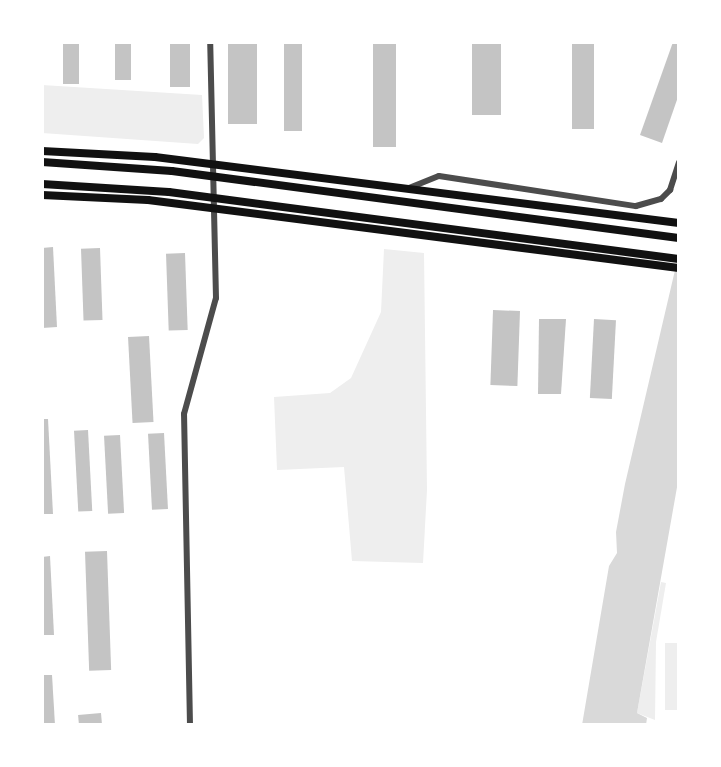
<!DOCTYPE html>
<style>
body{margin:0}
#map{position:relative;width:721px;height:767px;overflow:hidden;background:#fff;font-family:Manrope,sans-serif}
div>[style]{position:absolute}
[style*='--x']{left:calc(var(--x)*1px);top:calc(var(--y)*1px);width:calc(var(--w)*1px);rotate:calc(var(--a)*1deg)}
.green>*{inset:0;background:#eee;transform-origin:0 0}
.water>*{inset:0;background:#d9d9d9}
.building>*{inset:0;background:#c4c4c4;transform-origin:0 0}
.tertiary>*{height:6px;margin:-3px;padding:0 3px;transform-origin:3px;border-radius:3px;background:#4c4c4c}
.primary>*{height:8px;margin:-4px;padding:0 4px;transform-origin:4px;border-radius:4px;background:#111}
.trunk>*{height:8px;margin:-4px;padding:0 4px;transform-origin:4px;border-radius:4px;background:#111}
span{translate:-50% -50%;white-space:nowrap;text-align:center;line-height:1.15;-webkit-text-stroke:5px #fff;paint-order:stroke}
.frame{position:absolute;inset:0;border:44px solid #fff;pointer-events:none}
</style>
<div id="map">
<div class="green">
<div style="clip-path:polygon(42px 85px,202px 95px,204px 138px,198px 144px,42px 133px)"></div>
<div style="clip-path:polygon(384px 249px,424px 253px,427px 490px,423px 563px,352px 561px,344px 467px,277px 470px,274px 397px,330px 393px,351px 378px,381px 312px)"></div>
<div style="clip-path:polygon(661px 582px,666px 583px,656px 642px,655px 720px,637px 713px)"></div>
<div style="left:679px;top:643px;width:67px;height:14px;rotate:90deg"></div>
</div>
<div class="water">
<div style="clip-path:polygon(679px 253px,679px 476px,637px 713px,647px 718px,646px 725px,582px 725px,609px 566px,617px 553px,616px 532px,625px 484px)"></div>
</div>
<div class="building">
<div style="left:63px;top:42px;width:16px;height:42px"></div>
<div style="left:115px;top:42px;width:16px;height:38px"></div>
<div style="left:170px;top:42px;width:20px;height:45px"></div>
<div style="left:228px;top:42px;width:29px;height:82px"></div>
<div style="left:284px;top:42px;width:18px;height:89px"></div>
<div style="left:373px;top:42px;width:23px;height:105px"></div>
<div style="left:472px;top:42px;width:29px;height:73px"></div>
<div style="left:572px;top:42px;width:22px;height:87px"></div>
<div style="clip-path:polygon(673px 42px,679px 42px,679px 94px,662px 143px,640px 135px)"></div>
<div style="clip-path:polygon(53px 247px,57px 327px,42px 328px,42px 248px)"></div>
<div style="left:100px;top:248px;width:72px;height:19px;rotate:88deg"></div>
<div style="left:185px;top:253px;width:77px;height:19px;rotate:88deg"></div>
<div style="left:520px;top:311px;width:75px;height:27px;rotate:92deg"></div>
<div style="clip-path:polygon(539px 319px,566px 319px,561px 394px,538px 394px)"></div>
<div style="left:594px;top:319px;width:22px;height:79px;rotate:3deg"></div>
<div style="left:149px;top:336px;width:86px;height:21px;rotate:87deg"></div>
<div style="clip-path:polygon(42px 419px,48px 419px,53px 514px,42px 514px)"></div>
<div style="left:88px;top:430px;width:81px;height:14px;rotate:87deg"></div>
<div style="left:164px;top:433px;width:76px;height:16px;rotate:87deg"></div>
<div style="left:120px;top:435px;width:78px;height:16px;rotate:87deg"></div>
<div style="left:107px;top:551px;width:119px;height:22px;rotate:88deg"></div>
<div style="clip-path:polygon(50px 556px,54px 635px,42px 635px,42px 557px)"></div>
<div style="clip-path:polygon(42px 675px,52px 675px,55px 725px,42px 725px)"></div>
<div style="left:101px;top:713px;width:12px;height:23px;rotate:85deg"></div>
</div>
<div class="tertiary">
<div style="--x:409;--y:188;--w:32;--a:-22"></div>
<div style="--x:439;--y:176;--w:199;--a:8.7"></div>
<div style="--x:636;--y:206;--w:26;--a:-16"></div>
<div style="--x:661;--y:199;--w:13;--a:-45"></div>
<div style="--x:670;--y:190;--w:29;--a:-72"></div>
<div style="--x:190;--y:725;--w:311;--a:-91.1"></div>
<div style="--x:184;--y:414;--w:120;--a:-74.6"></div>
<div style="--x:216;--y:298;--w:256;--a:-91.3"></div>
</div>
<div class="primary">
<div style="--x:42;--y:151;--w:113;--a:3"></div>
<div style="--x:155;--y:157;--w:528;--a:7.18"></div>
<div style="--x:42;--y:195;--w:106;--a:2.7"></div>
<div style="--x:148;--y:200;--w:535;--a:7.3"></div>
</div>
<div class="trunk">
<div style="--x:42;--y:162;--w:130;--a:4"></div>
<div style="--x:172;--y:171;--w:511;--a:7.53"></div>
<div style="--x:42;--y:184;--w:127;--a:3.6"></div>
<div style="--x:169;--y:192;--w:514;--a:7.48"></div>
</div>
<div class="frame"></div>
</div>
